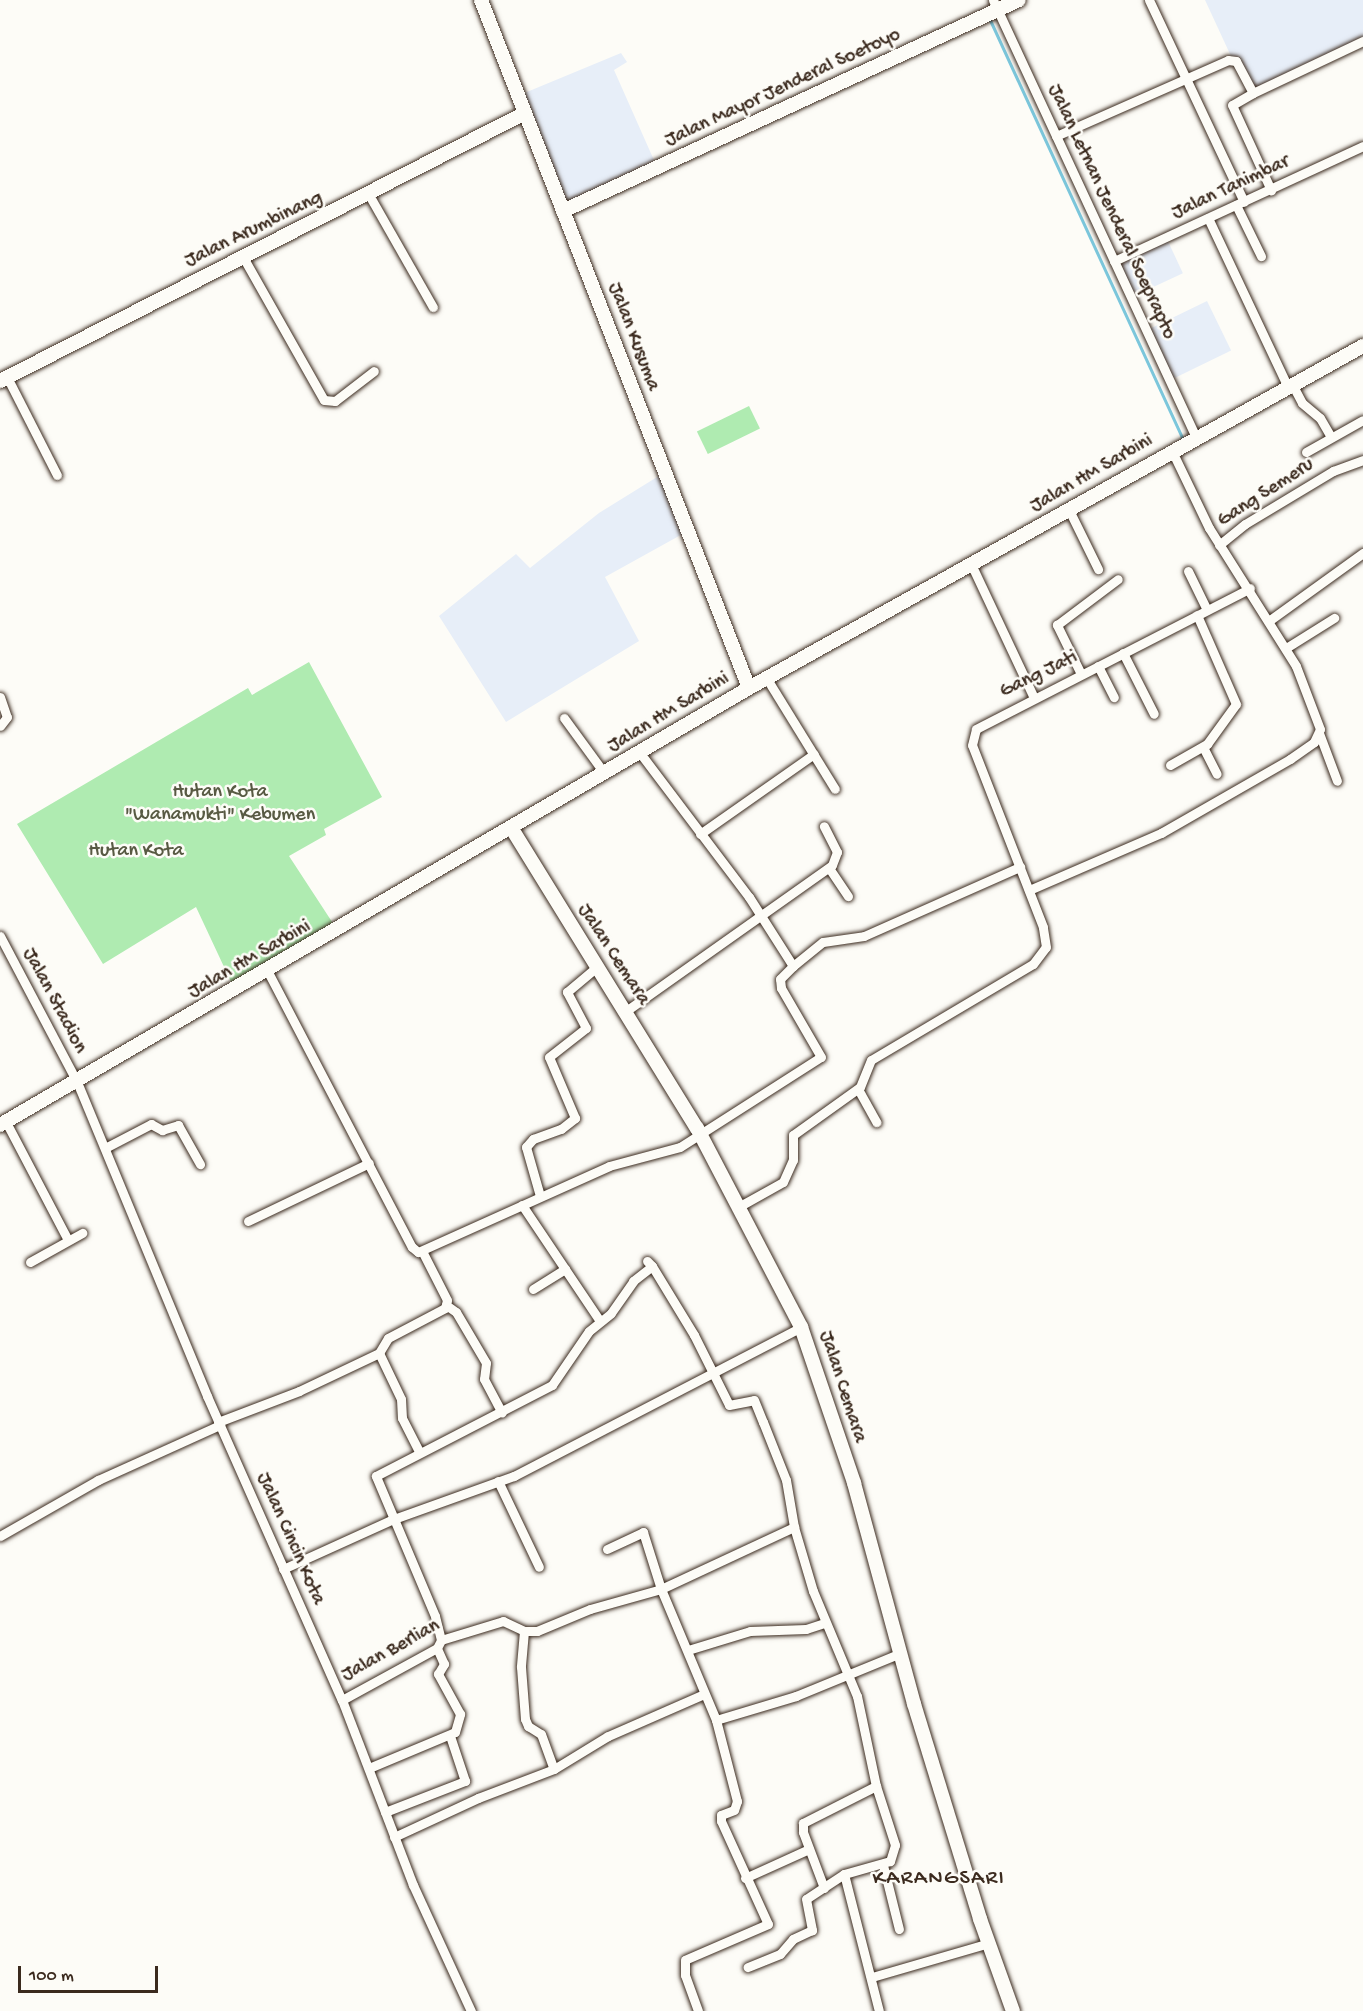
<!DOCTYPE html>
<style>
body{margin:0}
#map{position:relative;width:1363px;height:2011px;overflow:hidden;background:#fdfcf7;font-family:"Gochi Hand",sans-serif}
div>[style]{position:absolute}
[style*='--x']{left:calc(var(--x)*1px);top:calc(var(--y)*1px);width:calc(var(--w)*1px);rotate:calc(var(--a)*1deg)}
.built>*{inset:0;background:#e7eef8;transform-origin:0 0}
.green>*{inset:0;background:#afebb1;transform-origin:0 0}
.stream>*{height:3px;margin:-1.5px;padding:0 1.5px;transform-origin:1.5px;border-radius:1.5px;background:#7cc7dc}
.roads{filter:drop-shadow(0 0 2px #3b2a1e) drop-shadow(0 0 2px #3b2a1e)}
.street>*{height:9px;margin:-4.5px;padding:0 4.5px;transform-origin:4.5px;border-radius:4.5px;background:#fdfcf7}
.secondary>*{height:14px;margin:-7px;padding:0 7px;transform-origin:7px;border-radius:7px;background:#fdfcf7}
span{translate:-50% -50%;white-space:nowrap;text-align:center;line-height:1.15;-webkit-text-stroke:5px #fdfcf7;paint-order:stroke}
.street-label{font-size:20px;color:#3b2a1e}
.park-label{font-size:20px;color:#585a43}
.quarter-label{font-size:22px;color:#3b2a1e;letter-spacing:1.5px}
.scale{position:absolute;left:18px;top:1966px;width:140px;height:27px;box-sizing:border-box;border:3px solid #3b2a1e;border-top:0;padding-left:8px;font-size:18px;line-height:21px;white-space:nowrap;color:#3b2a1e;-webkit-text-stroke:4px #fdfcf7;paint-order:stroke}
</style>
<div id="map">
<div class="built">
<div style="clip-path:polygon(1205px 0,1363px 0,1363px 41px,1248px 93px)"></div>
<div style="clip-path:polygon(621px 53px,627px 62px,614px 70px,657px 167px,568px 209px,522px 94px)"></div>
<div style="left:1166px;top:237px;width:40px;height:57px;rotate:65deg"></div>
<div style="left:1207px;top:301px;width:55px;height:68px;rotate:64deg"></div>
<div style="clip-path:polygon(670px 469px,688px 531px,605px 577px,639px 641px,506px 722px,439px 616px,516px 554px,530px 568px,599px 513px)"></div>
</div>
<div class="green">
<div style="left:749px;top:406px;width:25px;height:58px;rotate:64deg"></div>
<div style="clip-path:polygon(309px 662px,382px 797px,324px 829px,326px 835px,289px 856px,338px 931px,232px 984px,196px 907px,103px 964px,17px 824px,248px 688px,252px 695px)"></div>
</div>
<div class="stream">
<div style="--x:990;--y:20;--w:462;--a:65.3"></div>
</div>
<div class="roads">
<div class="street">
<div style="--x:993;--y:0;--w:483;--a:65.1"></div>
<div style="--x:1149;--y:0;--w:223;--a:64.8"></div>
<div style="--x:1253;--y:93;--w:24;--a:150"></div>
<div style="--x:1232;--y:105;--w:94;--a:65.4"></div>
<div style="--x:1056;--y:136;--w:188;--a:-23.8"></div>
<div style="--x:1228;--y:60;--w:8;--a:7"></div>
<div style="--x:1236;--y:61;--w:36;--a:62"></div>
<div style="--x:1253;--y:93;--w:122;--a:-25.3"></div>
<div style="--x:369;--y:195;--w:129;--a:60.3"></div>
<div style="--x:1236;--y:205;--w:57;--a:63.9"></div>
<div style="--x:1208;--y:218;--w:187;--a:64.7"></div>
<div style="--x:243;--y:257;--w:164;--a:60.5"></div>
<div style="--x:324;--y:400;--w:11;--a:5"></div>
<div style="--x:335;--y:401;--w:49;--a:-37.6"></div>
<div style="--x:1114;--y:261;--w:274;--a:-24.8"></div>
<div style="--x:7;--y:377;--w:110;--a:63"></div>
<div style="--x:1292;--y:384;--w:21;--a:62"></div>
<div style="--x:1302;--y:403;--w:23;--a:40"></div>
<div style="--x:1320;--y:418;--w:22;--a:60"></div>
<div style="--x:1306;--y:452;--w:65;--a:-29.3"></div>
<div style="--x:1069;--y:510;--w:66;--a:63.8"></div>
<div style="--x:1219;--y:545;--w:33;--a:-39"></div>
<div style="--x:1245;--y:524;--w:103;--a:-31.1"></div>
<div style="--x:1333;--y:471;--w:32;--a:-20"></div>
<div style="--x:971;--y:564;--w:148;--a:64.8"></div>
<div style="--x:1188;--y:571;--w:43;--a:64"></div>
<div style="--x:1270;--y:620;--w:115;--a:-35.8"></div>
<div style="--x:1286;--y:648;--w:57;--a:-32"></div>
<div style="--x:1123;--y:653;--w:68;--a:63.1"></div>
<div style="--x:1098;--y:666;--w:35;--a:63"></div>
<div style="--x:1081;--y:674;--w:55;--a:-116.1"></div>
<div style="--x:1057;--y:625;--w:76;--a:-37"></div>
<div style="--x:767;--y:679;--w:129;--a:58.3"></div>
<div style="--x:0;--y:697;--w:21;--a:71"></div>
<div style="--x:7;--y:717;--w:11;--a:128"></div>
<div style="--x:564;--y:718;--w:69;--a:53.8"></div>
<div style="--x:1319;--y:733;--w:51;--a:69.4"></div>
<div style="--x:1203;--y:747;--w:30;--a:63"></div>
<div style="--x:640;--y:753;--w:181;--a:52.9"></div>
<div style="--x:749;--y:897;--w:82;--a:57.5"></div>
<div style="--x:793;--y:966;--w:38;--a:-39"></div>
<div style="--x:823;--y:942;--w:41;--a:-8.3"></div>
<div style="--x:864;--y:936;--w:171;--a:-23.9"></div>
<div style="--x:1170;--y:765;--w:43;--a:-29.6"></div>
<div style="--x:1207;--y:744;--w:49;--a:-54.1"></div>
<div style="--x:1236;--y:704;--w:97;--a:-113.7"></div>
<div style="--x:700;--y:834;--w:139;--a:-35.1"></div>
<div style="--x:829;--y:868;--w:34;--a:56"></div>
<div style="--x:1029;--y:890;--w:144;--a:-23.4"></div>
<div style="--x:1161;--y:833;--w:149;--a:-29.8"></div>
<div style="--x:1290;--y:759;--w:29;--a:-35"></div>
<div style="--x:1314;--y:742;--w:14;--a:-65"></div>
<div style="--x:1320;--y:729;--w:67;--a:-110.9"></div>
<div style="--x:1296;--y:666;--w:163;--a:-122.2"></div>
<div style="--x:1209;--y:528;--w:85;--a:-115.7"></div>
<div style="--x:0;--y:936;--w:165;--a:62.2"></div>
<div style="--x:77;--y:1082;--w:340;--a:67.5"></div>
<div style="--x:207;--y:1396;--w:333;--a:66.1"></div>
<div style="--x:342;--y:1700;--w:198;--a:69"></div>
<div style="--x:413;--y:1885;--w:139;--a:65.3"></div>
<div style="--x:268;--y:972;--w:310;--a:62.4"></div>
<div style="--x:412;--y:1247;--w:8;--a:40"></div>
<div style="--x:418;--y:1252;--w:209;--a:-24.2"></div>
<div style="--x:609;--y:1166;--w:73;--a:-15"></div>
<div style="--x:680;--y:1147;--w:167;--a:-32.6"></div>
<div style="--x:821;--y:1057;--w:80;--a:-120.1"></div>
<div style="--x:781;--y:988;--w:9;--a:-96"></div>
<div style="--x:780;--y:979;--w:18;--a:-45"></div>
<div style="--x:626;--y:1011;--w:252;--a:-35.3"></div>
<div style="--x:832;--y:865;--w:14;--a:-69"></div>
<div style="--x:837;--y:852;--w:29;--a:-117"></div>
<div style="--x:858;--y:1089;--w:38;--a:61"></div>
<div style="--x:6;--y:1122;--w:133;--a:62.3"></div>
<div style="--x:105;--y:1148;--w:52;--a:-27.6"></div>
<div style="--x:151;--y:1124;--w:13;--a:29"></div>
<div style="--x:162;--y:1130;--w:17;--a:-17"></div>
<div style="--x:178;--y:1125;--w:45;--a:60.6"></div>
<div style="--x:540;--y:1196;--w:51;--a:-105.9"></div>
<div style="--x:526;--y:1147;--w:11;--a:-49"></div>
<div style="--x:533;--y:1139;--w:30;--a:-20"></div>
<div style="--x:561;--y:1129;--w:18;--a:-38"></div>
<div style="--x:575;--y:1118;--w:66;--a:-113.1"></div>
<div style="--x:549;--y:1057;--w:47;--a:-38.1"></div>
<div style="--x:586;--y:1028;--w:41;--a:-117.8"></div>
<div style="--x:567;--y:992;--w:40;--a:-40"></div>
<div style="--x:522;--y:1205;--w:140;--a:56.1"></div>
<div style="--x:740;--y:1206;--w:49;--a:-29.2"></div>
<div style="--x:783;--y:1182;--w:24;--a:-66"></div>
<div style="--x:793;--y:1160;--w:25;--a:-90"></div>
<div style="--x:793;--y:1135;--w:82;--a:-35.6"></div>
<div style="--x:860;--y:1087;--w:29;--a:-68"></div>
<div style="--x:871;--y:1060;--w:188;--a:-30.7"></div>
<div style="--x:1033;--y:964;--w:21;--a:-53"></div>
<div style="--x:1046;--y:947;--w:20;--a:-99"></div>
<div style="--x:1043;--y:927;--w:195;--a:-111.3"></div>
<div style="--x:972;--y:745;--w:16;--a:-76"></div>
<div style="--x:976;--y:729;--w:308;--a:-27.2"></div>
<div style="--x:248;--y:1221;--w:134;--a:-25.6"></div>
<div style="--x:30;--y:1262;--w:60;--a:-29.1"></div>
<div style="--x:652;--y:1266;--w:81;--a:58.7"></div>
<div style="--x:694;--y:1335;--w:78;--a:63.4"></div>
<div style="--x:729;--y:1405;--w:25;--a:-11"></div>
<div style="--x:754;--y:1400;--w:24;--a:68"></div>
<div style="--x:763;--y:1422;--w:62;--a:68.4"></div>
<div style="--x:786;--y:1480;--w:48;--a:80.3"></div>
<div style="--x:794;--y:1527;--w:67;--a:73.5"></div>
<div style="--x:813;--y:1591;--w:114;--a:67.3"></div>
<div style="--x:857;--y:1696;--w:92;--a:78.1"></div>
<div style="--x:876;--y:1786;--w:62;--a:72.1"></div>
<div style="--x:895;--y:1845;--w:17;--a:107"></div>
<div style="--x:890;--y:1861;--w:48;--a:164.2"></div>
<div style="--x:844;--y:1874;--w:45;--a:146.7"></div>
<div style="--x:806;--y:1899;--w:32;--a:79"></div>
<div style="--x:812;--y:1930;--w:21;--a:155"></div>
<div style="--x:793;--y:1939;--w:20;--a:131"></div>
<div style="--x:780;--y:1954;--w:35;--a:158"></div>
<div style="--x:533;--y:1289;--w:38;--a:-32"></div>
<div style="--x:446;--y:1305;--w:12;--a:35"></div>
<div style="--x:456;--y:1312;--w:59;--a:59.5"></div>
<div style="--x:486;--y:1363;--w:16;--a:97"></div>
<div style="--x:484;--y:1379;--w:38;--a:62"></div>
<div style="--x:379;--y:1353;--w:51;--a:64.4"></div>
<div style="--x:401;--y:1399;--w:19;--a:87"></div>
<div style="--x:402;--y:1418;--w:38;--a:63"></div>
<div style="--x:218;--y:1422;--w:87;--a:-20.9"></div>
<div style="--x:299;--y:1391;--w:89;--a:-25.4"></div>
<div style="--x:379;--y:1353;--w:17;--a:-59"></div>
<div style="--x:388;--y:1338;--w:64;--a:-27.8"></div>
<div style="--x:445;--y:1308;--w:8;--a:-76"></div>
<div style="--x:447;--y:1300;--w:55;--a:-117"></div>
<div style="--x:498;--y:1481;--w:95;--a:64.5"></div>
<div style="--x:0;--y:1536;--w:113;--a:-29.7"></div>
<div style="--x:98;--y:1480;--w:134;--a:-24.3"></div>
<div style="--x:607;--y:1549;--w:40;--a:-25"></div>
<div style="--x:643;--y:1532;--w:60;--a:72.5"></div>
<div style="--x:661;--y:1589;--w:142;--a:67.2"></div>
<div style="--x:716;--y:1720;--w:84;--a:75.5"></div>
<div style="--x:737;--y:1801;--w:9;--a:108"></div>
<div style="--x:734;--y:1810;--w:14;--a:159"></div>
<div style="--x:721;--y:1815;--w:6;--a:90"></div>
<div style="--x:721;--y:1821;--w:113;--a:65.5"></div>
<div style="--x:768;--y:1924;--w:90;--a:156.6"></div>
<div style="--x:685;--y:1960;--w:15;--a:90"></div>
<div style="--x:685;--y:1975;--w:38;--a:70"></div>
<div style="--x:283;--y:1569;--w:119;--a:-24.4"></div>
<div style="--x:391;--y:1520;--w:131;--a:-19.7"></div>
<div style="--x:514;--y:1476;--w:323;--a:-27.4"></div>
<div style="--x:524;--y:1631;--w:36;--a:95"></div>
<div style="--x:521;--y:1667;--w:52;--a:85.6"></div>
<div style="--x:525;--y:1719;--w:8;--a:67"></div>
<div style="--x:528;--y:1726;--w:15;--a:32"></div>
<div style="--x:541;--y:1734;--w:37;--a:70"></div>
<div style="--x:441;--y:1640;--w:25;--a:-104"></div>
<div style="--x:435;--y:1616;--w:152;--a:-112.9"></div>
<div style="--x:376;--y:1476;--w:198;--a:-27.3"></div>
<div style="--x:552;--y:1385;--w:65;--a:-55.6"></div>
<div style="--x:589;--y:1331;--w:28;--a:-39"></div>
<div style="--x:611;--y:1313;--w:39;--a:-55"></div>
<div style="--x:633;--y:1281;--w:24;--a:-38"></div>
<div style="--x:652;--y:1266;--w:7;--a:-135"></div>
<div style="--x:688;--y:1650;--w:65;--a:-17"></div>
<div style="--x:750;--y:1631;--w:56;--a:-2"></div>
<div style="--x:806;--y:1629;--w:20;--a:-18"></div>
<div style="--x:342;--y:1700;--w:108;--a:-28.7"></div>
<div style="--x:437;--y:1648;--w:9;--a:-63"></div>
<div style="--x:441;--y:1640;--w:65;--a:-17"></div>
<div style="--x:503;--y:1621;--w:23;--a:25"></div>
<div style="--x:524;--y:1631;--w:13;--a:0"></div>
<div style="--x:537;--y:1631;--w:57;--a:-22.5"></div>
<div style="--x:590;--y:1609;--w:74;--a:-15.7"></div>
<div style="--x:661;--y:1589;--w:147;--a:-25"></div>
<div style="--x:716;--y:1720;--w:84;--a:-16.7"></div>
<div style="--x:796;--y:1696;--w:113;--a:-22.3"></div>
<div style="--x:369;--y:1768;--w:93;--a:-22.7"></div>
<div style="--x:455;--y:1732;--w:19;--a:-74"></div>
<div style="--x:460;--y:1714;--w:46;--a:-118.8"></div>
<div style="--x:438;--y:1674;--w:12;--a:-59"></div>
<div style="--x:444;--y:1664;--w:17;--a:-114"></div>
<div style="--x:385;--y:1812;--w:86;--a:-21.2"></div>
<div style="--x:465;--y:1781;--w:47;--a:-108.4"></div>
<div style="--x:394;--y:1837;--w:93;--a:-24.9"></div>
<div style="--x:478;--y:1798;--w:81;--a:-20.9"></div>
<div style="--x:554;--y:1769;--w:63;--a:-31.4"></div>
<div style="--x:608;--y:1736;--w:105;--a:-23.6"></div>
<div style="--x:883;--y:1865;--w:66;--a:76"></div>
<div style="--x:844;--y:1874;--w:141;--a:75.7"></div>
<div style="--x:745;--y:1878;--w:70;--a:-24.4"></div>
<div style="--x:824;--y:1888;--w:60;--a:-110.6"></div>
<div style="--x:803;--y:1832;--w:9;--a:-90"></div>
<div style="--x:803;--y:1823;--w:82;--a:-26.9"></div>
<div style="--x:872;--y:1977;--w:122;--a:-16.2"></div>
</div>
<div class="secondary">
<div style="--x:481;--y:0;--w:738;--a:68.72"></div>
<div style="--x:563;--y:211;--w:502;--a:-24.83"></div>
<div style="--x:0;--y:381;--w:589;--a:-27.04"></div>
<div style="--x:512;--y:829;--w:352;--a:58.3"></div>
<div style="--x:697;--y:1128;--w:225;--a:62.4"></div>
<div style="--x:801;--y:1327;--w:165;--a:71.2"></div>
<div style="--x:854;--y:1483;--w:229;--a:74.8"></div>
<div style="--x:914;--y:1704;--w:225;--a:72.9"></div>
<div style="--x:980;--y:1919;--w:98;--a:70.3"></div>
<div style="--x:0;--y:1125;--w:867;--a:-30.26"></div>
<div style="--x:749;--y:688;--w:703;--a:-29.12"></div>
</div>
</div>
<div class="street-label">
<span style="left:783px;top:88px;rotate:-25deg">Jalan Mayor Jenderal Soetoyo</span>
<span style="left:1231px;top:188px;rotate:-25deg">Jalan Tanimbar</span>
<span style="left:1111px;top:212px;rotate:65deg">Jalan Letnan Jenderal Soeprapto</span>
<span style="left:254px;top:230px;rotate:-26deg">Jalan Arumbinang</span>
<span style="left:633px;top:337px;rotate:69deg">Jalan Kusuma</span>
<span style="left:1092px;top:474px;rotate:-30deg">Jalan HM Sarbini</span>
<span style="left:1266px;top:493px;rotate:-33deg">Gang Semeru</span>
<span style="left:1039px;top:675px;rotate:-26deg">Gang Jati</span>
<span style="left:669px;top:713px;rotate:-31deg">Jalan HM Sarbini</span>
<span style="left:613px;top:955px;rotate:57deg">Jalan Cemara</span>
<span style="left:250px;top:960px;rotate:-30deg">Jalan HM Sarbini</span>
<span style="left:54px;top:1001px;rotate:62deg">Jalan Stadion</span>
<span style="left:842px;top:1387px;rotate:72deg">Jalan Cemara</span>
<span style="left:290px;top:1539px;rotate:66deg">Jalan Cincin Kota</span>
<span style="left:391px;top:1651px;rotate:-29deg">Jalan Berlian</span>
</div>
<div class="park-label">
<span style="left:220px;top:804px">Hutan Kota<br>"Wanamukti" Kebumen</span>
<span style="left:136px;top:851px">Hutan Kota</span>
</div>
<div class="quarter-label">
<span style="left:939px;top:1880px">KARANGSARI</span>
</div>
<div class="scale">100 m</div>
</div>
